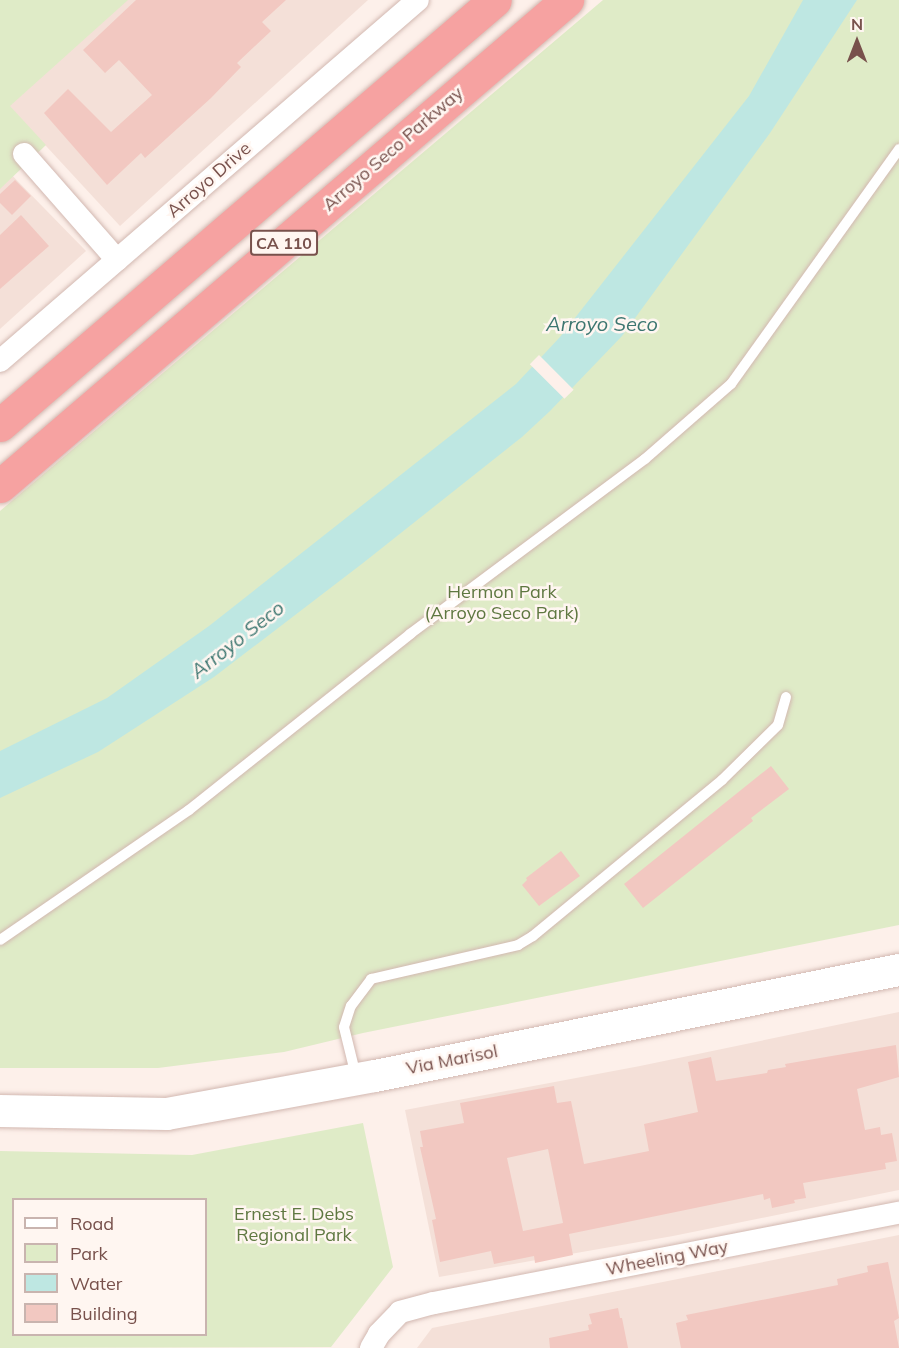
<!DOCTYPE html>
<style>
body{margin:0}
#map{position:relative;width:899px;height:1348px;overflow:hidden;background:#fdf0ea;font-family:Mulish,sans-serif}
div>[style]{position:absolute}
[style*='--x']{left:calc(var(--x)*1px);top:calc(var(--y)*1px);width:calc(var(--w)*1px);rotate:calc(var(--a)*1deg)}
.residential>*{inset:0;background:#f4e0d8}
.green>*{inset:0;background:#dfebc7}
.water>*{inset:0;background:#bee7e2}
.pier>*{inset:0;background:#fdf0ea;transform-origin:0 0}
.building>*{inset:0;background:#f2c8c1}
.roads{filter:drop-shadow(0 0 2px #d2b8b1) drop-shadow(0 0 2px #d2b8b1)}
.lane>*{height:10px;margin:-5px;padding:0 5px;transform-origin:5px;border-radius:5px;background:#fff}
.street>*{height:22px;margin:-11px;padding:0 11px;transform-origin:11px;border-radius:11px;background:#fff}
.secondary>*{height:32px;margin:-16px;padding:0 16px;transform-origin:16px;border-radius:16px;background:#fff}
.highway>*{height:33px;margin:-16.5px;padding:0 16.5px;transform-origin:16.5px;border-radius:16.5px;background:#f6a2a1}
span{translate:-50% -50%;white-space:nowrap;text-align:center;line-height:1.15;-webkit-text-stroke:5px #fff6f1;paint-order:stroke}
.shield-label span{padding:2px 4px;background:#fff6f1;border:2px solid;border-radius:4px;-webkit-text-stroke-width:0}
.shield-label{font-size:16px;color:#78514c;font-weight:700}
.street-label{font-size:18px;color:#78514c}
.park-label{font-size:18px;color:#5f7841}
.water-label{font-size:20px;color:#3c7670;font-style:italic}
.legend{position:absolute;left:12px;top:1198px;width:195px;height:138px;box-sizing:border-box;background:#fff6f1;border:2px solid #c9b4af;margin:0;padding:8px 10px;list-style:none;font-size:18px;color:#78514c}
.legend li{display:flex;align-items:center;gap:12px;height:30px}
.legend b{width:30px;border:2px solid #c9b4af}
.north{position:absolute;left:827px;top:12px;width:60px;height:60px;-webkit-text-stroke:4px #fff6f1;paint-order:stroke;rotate:0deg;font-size:16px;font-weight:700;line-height:24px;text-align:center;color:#78514c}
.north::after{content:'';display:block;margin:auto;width:21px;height:27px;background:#78514c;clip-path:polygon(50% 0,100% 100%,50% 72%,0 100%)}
</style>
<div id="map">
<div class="residential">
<div style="clip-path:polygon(0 0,368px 0,120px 226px,10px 107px)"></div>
<div style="clip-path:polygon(0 163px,86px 251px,0 329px)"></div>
<div style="clip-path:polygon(899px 1012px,899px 1190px,673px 1236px,439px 1277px,405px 1110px,640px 1066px)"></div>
<div style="clip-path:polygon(899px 1235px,899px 1348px,417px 1348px,432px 1328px)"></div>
</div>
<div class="green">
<div style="clip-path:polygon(0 0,128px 0,10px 106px,46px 145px,0 189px)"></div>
<div style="clip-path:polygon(603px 0,899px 0,899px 925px,363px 1033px,284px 1052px,158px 1068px,0 1068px,0 511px)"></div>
<div style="clip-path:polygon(evenodd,363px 1123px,393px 1267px,331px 1347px,0 1348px,0 1151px,192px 1155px,363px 1123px,14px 1200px,206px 1200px,206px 1334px,14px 1334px,14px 1200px)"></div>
</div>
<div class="water">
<div style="clip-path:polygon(803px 0,857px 0,770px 133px,622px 336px,550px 411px,522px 437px,363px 563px,214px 677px,98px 752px,0 798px,0 751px,107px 698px,209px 626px,516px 384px,560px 337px,749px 96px)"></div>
</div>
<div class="pier">
<div style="left:539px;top:355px;width:49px;height:13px;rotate:45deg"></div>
</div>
<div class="building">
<div style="clip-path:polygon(136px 0,286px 0,262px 22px,271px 31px,237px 63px,241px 67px,211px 98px,145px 158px,141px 153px,107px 185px,44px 113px,68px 89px,111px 132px,152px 95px,119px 60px,105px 73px,83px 50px)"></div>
<div style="clip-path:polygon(15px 180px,31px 196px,12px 215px,0 203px,0 194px)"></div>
<div style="clip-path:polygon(21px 215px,49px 246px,0 289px,0 235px)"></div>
<div style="clip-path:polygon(771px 766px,789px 789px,751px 818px,753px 821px,643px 908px,624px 884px)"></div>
<div style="clip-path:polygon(561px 851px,580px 876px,539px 906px,522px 885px,527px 880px,526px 878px)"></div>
<div style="clip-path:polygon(evenodd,896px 1045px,899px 1077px,857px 1089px,865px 1130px,880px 1127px,881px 1135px,892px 1133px,897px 1161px,885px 1163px,886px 1169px,803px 1183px,806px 1198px,794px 1200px,795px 1203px,772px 1208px,770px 1198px,764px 1200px,763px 1194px,569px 1234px,573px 1255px,535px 1263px,534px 1256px,494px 1264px,491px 1251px,440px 1262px,432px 1220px,436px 1219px,420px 1147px,423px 1147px,420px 1131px,464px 1123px,460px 1103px,554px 1086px,557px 1103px,571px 1101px,584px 1164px,649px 1151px,644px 1124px,698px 1112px,688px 1062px,711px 1057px,716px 1081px,767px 1073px,768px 1070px,786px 1067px,785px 1064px,896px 1045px,548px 1149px,563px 1223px,523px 1231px,507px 1158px,548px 1149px)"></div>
<div style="clip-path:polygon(888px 1262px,899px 1318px,894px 1321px,899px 1348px,681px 1348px,676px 1323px,688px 1320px,686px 1315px,838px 1285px,837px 1279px,868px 1272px,867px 1266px)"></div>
<div style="clip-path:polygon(618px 1308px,620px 1318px,622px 1318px,628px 1348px,550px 1348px,549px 1338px,589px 1330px,588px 1325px,592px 1324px,589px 1314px)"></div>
</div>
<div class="roads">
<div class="lane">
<div style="--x:0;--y:940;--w:229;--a:-34.5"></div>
<div style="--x:189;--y:810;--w:283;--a:-38.5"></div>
<div style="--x:410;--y:634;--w:293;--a:-36.7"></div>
<div style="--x:645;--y:459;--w:114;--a:-41.1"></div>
<div style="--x:731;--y:384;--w:289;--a:-54.4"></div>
<div style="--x:356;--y:1076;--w:50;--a:-103.8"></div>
<div style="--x:344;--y:1027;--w:22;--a:-72"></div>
<div style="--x:351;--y:1006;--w:34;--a:-53"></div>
<div style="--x:371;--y:979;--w:151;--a:-13"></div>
<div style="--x:518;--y:945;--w:17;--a:-31"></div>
<div style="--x:533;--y:936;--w:245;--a:-39.5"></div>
<div style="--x:722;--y:780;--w:78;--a:-44.5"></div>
<div style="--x:778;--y:725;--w:29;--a:-74"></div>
</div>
<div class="street">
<div style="--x:24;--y:154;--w:141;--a:48.7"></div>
<div style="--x:0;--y:361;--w:552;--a:-40.82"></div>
<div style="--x:371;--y:1348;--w:16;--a:-60"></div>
<div style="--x:379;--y:1334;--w:30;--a:-46"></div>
<div style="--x:400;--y:1312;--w:35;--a:-15"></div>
<div style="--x:434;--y:1303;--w:474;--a:-11"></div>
</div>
<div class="secondary">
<div style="--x:0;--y:1111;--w:167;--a:1"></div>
<div style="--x:167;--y:1114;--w:211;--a:-10.4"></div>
<div style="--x:375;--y:1076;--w:535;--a:-11.44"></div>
</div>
<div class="highway">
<div style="--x:0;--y:425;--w:652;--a:-40.65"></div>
<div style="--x:0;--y:486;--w:747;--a:-40.6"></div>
</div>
</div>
<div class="shield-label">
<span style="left:284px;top:243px">CA 110</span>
</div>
<div class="street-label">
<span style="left:393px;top:149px;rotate:-41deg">Arroyo Seco Parkway</span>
<span style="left:209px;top:180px;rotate:-41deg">Arroyo Drive</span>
<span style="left:452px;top:1060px;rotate:-11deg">Via Marisol</span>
<span style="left:667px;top:1258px;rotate:-11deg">Wheeling Way</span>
</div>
<div class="park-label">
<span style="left:502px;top:603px">Hermon Park<br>(Arroyo Seco Park)</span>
<span style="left:294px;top:1225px">Ernest E. Debs<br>Regional Park</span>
</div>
<div class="water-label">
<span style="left:602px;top:323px">Arroyo Seco</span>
<span style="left:237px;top:639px;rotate:-38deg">Arroyo Seco</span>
</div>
<ul class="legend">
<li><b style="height:8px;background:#fff"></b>Road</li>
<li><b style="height:16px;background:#dfebc7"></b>Park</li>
<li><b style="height:16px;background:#bee7e2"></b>Water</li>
<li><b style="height:16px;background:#f2c8c1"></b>Building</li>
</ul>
<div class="north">N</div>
</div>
